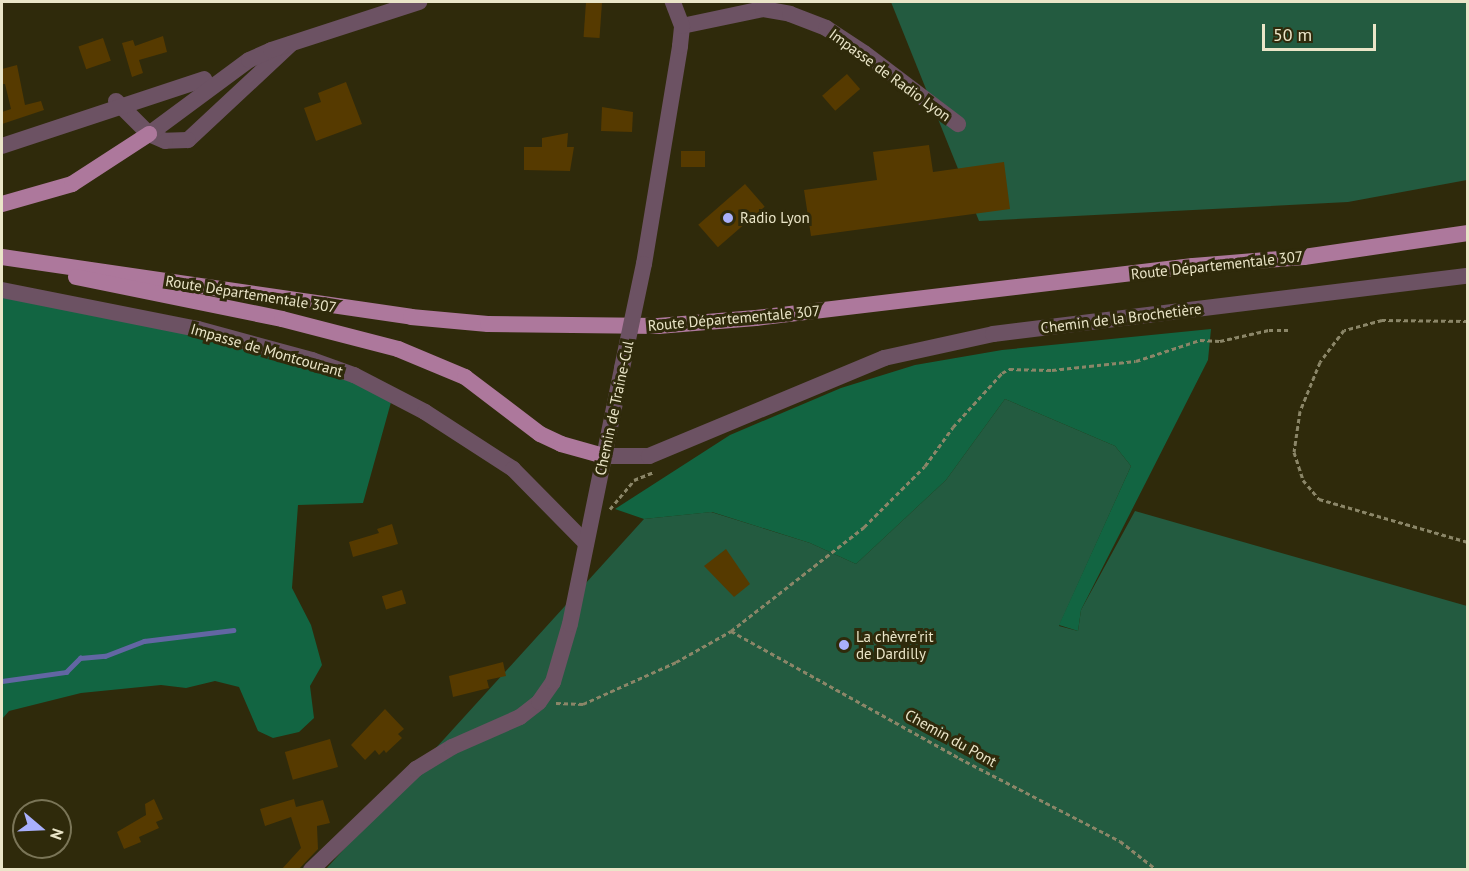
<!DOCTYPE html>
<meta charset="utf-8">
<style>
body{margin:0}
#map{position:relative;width:1469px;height:871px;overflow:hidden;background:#2f2a0b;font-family:"PT Sans",sans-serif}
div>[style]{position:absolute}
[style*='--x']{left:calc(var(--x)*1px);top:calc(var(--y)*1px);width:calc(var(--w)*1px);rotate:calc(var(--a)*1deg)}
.green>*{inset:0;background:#235b40}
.forest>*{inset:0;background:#126542}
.stream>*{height:4.5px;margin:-2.25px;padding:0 2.25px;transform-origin:2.25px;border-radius:2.25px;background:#6266a3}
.building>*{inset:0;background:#563a00;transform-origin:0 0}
.path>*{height:3px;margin-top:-1.5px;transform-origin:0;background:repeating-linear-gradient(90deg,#8b8668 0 4.5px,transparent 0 7.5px)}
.minor>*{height:16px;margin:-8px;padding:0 8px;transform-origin:8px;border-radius:8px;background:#6c5263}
.tertiary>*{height:16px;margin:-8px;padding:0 8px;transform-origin:8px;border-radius:8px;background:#6c5263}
.primary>*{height:16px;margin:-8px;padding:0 8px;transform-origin:8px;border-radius:8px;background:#ad789c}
.tertiary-bridge>*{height:16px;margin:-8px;padding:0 8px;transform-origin:8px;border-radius:8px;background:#6c5263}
.dots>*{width:16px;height:16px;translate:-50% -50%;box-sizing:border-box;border:3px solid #2f2a0b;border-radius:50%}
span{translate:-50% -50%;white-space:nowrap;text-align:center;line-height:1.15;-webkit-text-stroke:6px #2f2a0b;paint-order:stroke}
.street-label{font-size:15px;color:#eae5c8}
.poi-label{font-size:15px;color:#eae5c8}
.left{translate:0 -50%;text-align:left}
.frame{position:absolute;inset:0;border:3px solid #eae5c8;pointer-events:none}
.north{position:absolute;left:12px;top:799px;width:60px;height:60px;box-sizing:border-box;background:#2f2a0b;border:2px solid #7a7557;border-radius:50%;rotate:109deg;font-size:16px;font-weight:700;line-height:24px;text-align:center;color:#eae5c8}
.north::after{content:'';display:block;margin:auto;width:21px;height:27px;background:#a9b0fc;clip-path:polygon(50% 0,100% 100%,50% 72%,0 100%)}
.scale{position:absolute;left:1262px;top:24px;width:114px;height:27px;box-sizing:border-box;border:3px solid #eae5c8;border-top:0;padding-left:8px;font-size:18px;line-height:21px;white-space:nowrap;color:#eae5c8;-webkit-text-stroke:4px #2f2a0b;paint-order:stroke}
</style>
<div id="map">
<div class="green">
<div style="clip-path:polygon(891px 2px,1467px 2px,1467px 180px,1348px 202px,979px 221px)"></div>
<div style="clip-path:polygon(1005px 399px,1115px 446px,1131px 466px,1059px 626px,1078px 631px,1081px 610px,1135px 511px,1467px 606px,1467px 869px,325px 870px,644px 519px,711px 512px,810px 543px,856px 564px,946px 480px)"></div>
</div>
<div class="forest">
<div style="clip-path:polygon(26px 293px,198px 329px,393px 395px,363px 503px,298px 505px,292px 588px,311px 625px,322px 665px,310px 686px,314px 718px,299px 732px,273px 738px,258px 731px,239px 687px,215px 681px,186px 688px,161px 685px,81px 693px,9px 711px,2px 719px,2px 298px)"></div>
<div style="clip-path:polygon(1211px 329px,1208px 360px,1081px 610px,1078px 631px,1059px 625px,1131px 466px,1115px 446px,1005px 399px,946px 480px,856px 564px,810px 543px,712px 512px,644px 519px,615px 509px,730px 435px,841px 388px,915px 365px,1002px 350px)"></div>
</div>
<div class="stream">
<div style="--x:2;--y:681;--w:65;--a:-8"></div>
<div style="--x:66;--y:672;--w:20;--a:-45"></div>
<div style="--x:80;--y:658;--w:25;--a:-5"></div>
<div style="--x:105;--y:656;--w:42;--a:-21"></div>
<div style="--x:144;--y:641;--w:90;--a:-7"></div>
</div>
<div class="building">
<div style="left:586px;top:2px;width:16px;height:35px;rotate:4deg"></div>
<div style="clip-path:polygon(163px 36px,167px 52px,139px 60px,143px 73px,132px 77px,122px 43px,133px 40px,135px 46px)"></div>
<div style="left:103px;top:38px;width:24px;height:26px;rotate:71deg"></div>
<div style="clip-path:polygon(17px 65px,25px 105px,41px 101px,44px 110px,2px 124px,2px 112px,11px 109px,5px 84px,2px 84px,2px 69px)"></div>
<div style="left:847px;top:74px;width:20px;height:33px;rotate:49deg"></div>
<div style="clip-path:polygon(346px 82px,362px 124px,316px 141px,304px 108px,321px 102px,318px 93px)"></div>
<div style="clip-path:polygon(602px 107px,633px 112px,632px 132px,601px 131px)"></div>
<div style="clip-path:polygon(568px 133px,567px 147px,574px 147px,570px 171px,524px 170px,524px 147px,542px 147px,542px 138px)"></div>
<div style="clip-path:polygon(929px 145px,933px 172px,1004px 162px,1010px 209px,811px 236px,804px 190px,877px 180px,873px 152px)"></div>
<div style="left:705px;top:151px;width:16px;height:24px;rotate:90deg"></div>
<div style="left:745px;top:184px;width:30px;height:62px;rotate:49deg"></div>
<div style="clip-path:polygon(392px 524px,398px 544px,353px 557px,349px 542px,379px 533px,377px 529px)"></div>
<div style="clip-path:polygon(726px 549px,750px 584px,734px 597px,704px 566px)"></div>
<div style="left:402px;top:590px;width:14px;height:21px;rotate:73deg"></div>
<div style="clip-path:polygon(503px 662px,506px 676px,487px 680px,489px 688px,453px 697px,449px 676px)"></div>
<div style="clip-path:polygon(385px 709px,404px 729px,398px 734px,402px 738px,386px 753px,384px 750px,379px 755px,375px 750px,365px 760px,351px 745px)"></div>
<div style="left:330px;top:739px;width:29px;height:47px;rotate:74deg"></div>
<div style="clip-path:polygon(154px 799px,163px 819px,156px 822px,159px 828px,139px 837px,141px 842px,124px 849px,117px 832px,146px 815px,145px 804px)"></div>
<div style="clip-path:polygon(294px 799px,296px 807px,323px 800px,330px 823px,317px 826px,318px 849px,298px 870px,281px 870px,301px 848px,291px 817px,265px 826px,260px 809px)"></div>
</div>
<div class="path">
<div style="--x:1468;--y:321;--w:86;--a:-179.3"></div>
<div style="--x:1382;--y:320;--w:39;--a:165"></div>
<div style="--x:1344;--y:330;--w:40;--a:127"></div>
<div style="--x:1320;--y:362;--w:53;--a:112.2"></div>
<div style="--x:1300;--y:411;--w:41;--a:98.3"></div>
<div style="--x:1294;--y:452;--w:29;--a:72"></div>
<div style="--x:1303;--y:480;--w:25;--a:50"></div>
<div style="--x:1319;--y:499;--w:155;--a:16.1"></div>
<div style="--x:610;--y:509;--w:38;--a:-50"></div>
<div style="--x:634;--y:480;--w:22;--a:-22"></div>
<div style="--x:731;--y:631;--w:261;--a:29.1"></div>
<div style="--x:959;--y:758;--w:181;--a:27.3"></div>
<div style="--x:1120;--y:841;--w:47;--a:38.1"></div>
<div style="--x:556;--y:703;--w:27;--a:2"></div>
<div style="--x:583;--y:704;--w:102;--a:-24.3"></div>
<div style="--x:676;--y:662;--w:63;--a:-29.4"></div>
<div style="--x:731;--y:631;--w:169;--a:-38"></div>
<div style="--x:864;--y:527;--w:86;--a:-45"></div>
<div style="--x:925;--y:466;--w:48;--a:-54.3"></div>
<div style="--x:953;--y:427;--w:73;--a:-47.8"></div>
<div style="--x:1002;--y:373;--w:8;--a:-30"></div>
<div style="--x:1009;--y:369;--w:43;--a:1.3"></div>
<div style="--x:1052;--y:370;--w:84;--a:-6.1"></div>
<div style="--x:1136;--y:361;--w:67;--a:-18.2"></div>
<div style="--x:1200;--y:340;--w:20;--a:3"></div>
<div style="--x:1220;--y:341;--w:50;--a:-12.7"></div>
<div style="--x:1269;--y:330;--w:19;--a:0"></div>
</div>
<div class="minor">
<div style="--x:682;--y:26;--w:83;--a:-11.9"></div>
<div style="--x:763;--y:9;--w:27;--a:10"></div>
<div style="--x:790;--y:14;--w:39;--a:21"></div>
<div style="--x:826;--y:28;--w:45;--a:33.3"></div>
<div style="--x:864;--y:53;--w:118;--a:37.1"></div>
<div style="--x:116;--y:101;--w:47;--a:45"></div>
<div style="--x:2;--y:146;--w:213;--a:-18.3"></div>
<div style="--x:2;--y:290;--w:200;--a:11.3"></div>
<div style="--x:198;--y:329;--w:118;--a:15.2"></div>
<div style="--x:312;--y:360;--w:45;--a:19.7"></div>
<div style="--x:354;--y:375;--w:80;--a:27.5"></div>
<div style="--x:425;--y:412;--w:105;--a:32.9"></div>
<div style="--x:513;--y:469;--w:104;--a:45.4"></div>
</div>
<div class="tertiary">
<div style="--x:291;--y:44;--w:141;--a:137"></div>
<div style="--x:188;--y:140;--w:23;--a:178"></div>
<div style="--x:165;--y:141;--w:17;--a:-156"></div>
<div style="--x:149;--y:134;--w:124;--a:-36.5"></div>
<div style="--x:249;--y:60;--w:24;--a:-24"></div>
<div style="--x:271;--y:50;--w:156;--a:-18"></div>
<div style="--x:644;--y:264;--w:221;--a:-80.6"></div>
<div style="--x:680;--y:46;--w:20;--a:-84"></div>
<div style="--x:682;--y:26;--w:26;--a:-111"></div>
<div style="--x:604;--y:456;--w:45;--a:0"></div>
<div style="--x:649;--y:456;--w:255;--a:-22.6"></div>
<div style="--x:884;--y:358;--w:112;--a:-12.4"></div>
<div style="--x:993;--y:334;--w:479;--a:-7"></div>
<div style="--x:311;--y:870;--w:146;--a:-43.9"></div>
<div style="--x:416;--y:769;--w:42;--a:-31.4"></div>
<div style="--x:452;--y:747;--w:74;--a:-23.8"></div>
<div style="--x:520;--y:717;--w:24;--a:-38"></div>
<div style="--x:539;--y:702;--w:24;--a:-55"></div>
<div style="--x:553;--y:682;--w:60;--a:-73.7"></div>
<div style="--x:570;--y:624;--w:261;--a:-78.5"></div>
</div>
<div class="primary">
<div style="--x:2;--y:204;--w:73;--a:-15.9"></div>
<div style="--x:72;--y:184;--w:92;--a:-33"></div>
<div style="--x:2;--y:257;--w:413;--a:8.3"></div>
<div style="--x:411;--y:317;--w:77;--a:5.2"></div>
<div style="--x:488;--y:324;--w:170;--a:0.7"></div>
<div style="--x:658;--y:326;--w:98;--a:-4.7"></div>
<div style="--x:756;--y:318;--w:440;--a:-6.8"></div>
<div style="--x:1193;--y:266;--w:111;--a:-4.6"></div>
<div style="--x:1304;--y:257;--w:166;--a:-8.3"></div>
<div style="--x:76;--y:277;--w:210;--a:11.5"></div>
<div style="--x:282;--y:319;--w:120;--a:14.5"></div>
<div style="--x:398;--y:349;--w:73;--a:22.7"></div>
<div style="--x:465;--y:377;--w:94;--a:37.2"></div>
<div style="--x:540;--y:434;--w:23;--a:25"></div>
<div style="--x:561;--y:444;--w:45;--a:15.6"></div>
</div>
<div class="tertiary-bridge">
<div style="--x:622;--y:368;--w:106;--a:-78.1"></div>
</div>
<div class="dots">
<div style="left:728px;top:218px;background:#a9b0fc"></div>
<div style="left:844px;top:645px;background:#a9b0fc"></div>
</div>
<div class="street-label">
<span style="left:890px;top:75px;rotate:36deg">Impasse de Radio Lyon</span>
<span style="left:1217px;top:265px;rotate:-6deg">Route Départementale 307</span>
<span style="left:251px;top:294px;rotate:9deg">Route Départementale 307</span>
<span style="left:734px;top:318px;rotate:-5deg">Route Départementale 307</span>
<span style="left:1121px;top:318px;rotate:-7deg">Chemin de la Brochetière</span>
<span style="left:267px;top:350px;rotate:16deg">Impasse de Montcourant</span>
<span style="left:614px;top:408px;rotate:-78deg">Chemin de Traine-Cul</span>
<span style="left:951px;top:738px;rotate:29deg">Chemin du Pont</span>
</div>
<div class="poi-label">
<span class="left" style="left:740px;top:218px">Radio Lyon</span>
<span class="left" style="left:856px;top:645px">La chèvre'rit<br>de Dardilly</span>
</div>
<div class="frame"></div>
<div class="north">N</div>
<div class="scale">50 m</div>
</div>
